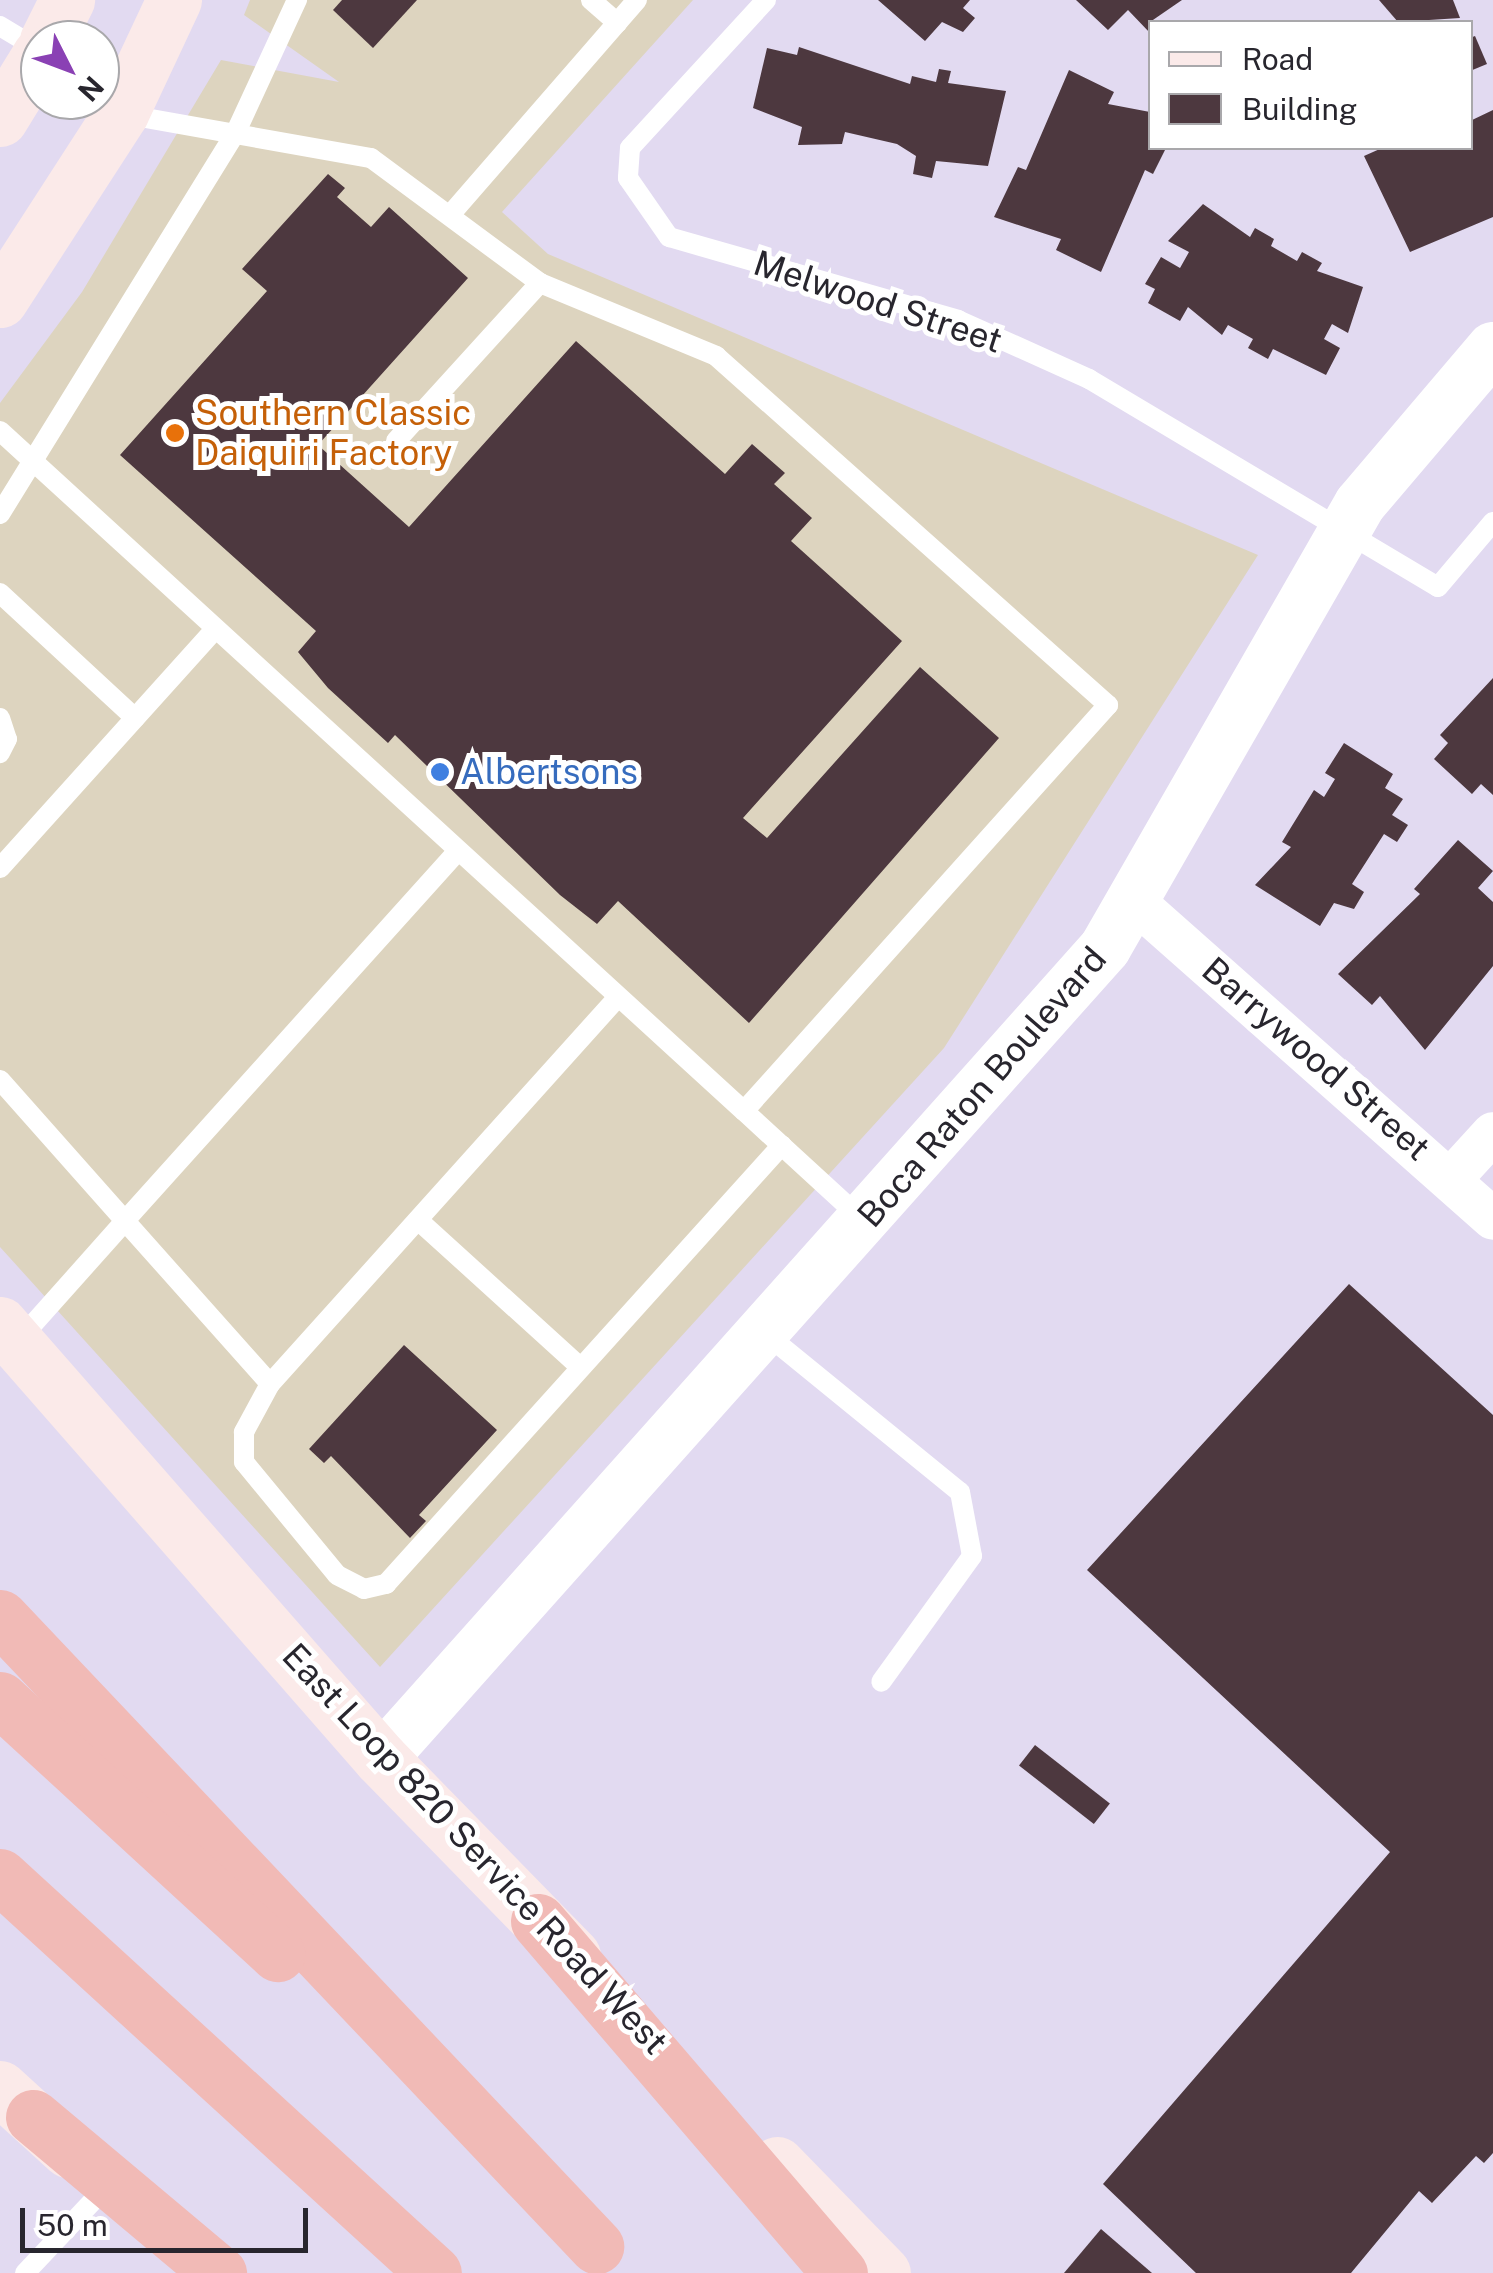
<!DOCTYPE html>
<style>
body{margin:0}
#map{position:relative;width:1493px;height:2273px;overflow:hidden;background:#e2daf1;font-family:"Public Sans",sans-serif}
div>[style]{position:absolute}
[style*='--x']{left:calc(var(--x)*1px);top:calc(var(--y)*1px);width:calc(var(--w)*1px);rotate:calc(var(--a)*1deg)}
.commercial>*{inset:0;background:#ddd4bf}
.building>*{inset:0;background:#4d383f;transform-origin:0 0}
.service>*{height:20px;margin:-10px;padding:0 10px;transform-origin:10px;border-radius:10px;background:#fff}
.minor>*{height:42px;margin:-21px;padding:0 21px;transform-origin:21px;border-radius:21px;background:#fff}
.tertiary>*{height:52px;margin:-26px;padding:0 26px;transform-origin:26px;border-radius:26px;background:#fff}
.secondary>*{height:55px;margin:-27.5px;padding:0 27.5px;transform-origin:27.5px;border-radius:27.5px;background:#fbeae9}
.motorway>*{height:55px;margin:-27.5px;padding:0 27.5px;transform-origin:27.5px;border-radius:27.5px;background:#f1bab6}
.dots>*{width:28px;height:28px;translate:-50% -50%;box-sizing:border-box;border:5px solid #fff;border-radius:50%}
span{translate:-50% -50%;white-space:nowrap;text-align:center;line-height:1.15;-webkit-text-stroke:10px #fff;paint-order:stroke}
.street-label{font-size:35px;color:#28262e}
.food-label{font-size:35px;color:#c56008}
.left{translate:0 -50%;text-align:left}
.shop-label{font-size:35px;color:#366cbe}
.legend{position:absolute;left:1148px;top:20px;width:325px;height:130px;box-sizing:border-box;background:#fff;border:2px solid #a9a8ab;margin:0;padding:12px 18px;list-style:none;font-size:30px;color:#28262e}
.legend li{display:flex;align-items:center;gap:20px;height:50px}
.legend b{width:50px;border:2px solid #a9a8ab}
.north{position:absolute;left:20px;top:20px;width:100px;height:100px;box-sizing:border-box;background:#fff;border:2px solid #a9a8ab;border-radius:50%;rotate:132deg;font-size:28px;font-weight:700;line-height:40px;text-align:center;color:#28262e}
.north::after{content:'';display:block;margin:auto;width:35px;height:45px;background:#8a41b4;clip-path:polygon(50% 0,100% 100%,50% 72%,0 100%)}
.scale{position:absolute;left:20px;top:2208px;width:288px;height:45px;box-sizing:border-box;border:5px solid #28262e;border-top:0;padding-left:12px;font-size:30px;line-height:35px;white-space:nowrap;color:#28262e;-webkit-text-stroke:8px #fff;paint-order:stroke}
</style>
<div id="map">
<div class="commercial">
<div style="clip-path:polygon(250px 0,693px 0,502px 212px,548px 254px,1258px 555px,944px 1048px,380px 1667px,0 1247px,0 403px,82px 292px,221px 60px,339px 82px,244px 15px)"></div>
</div>
<div class="building">
<div style="clip-path:polygon(342px 0,417px 0,373px 48px,333px 10px)"></div>
<div style="clip-path:polygon(878px 0,970px 0,963px 8px,975px 18px,963px 32px,942px 22px,925px 41px)"></div>
<div style="clip-path:polygon(1076px 0,1182px 0,1150px 22px,1150px 33px,1128px 10px,1108px 30px)"></div>
<div style="clip-path:polygon(1379px 0,1453px 0,1460px 18px,1398px 22px)"></div>
<div style="clip-path:polygon(1475px 36px,1487px 64px,1470px 71px,1470px 38px)"></div>
<div style="clip-path:polygon(799px 47px,910px 84px,912px 76px,936px 82px,939px 69px,951px 71px,948px 83px,1006px 91px,988px 166px,936px 161px,932px 178px,913px 174px,916px 156px,897px 144px,845px 132px,842px 144px,798px 145px,802px 127px,753px 108px,767px 48px,797px 55px)"></div>
<div style="clip-path:polygon(1069px 70px,1114px 92px,1108px 104px,1150px 112px,1150px 148px,1166px 148px,1153px 174px,1145px 170px,1101px 272px,1056px 250px,1061px 239px,994px 217px,1018px 167px,1026px 170px)"></div>
<div style="clip-path:polygon(1493px 110px,1493px 217px,1410px 252px,1364px 156px,1382px 148px,1470px 148px,1470px 121px)"></div>
<div style="clip-path:polygon(328px 174px,345px 188px,337px 197px,371px 227px,389px 207px,468px 278px,318px 445px,409px 527px,576px 341px,725px 474px,752px 444px,785px 473px,774px 484px,812px 518px,791px 541px,902px 641px,743px 818px,767px 838px,920px 667px,999px 738px,749px 1023px,618px 901px,597px 924px,560px 895px,395px 735px,388px 743px,328px 688px,298px 652px,316px 631px,120px 455px,267px 291px,242px 269px)"></div>
<div style="clip-path:polygon(1203px 204px,1250px 237px,1255px 228px,1274px 239px,1271px 246px,1297px 261px,1302px 252px,1322px 263px,1317px 271px,1363px 287px,1348px 333px,1332px 324px,1324px 339px,1340px 348px,1326px 375px,1273px 349px,1268px 359px,1248px 348px,1253px 339px,1228px 325px,1222px 335px,1188px 307px,1180px 321px,1148px 303px,1155px 289px,1145px 284px,1161px 257px,1180px 268px,1189px 252px,1168px 241px)"></div>
<div style="clip-path:polygon(1493px 678px,1493px 795px,1481px 784px,1472px 794px,1434px 759px,1448px 743px,1440px 735px)"></div>
<div style="clip-path:polygon(1344px 743px,1393px 774px,1385px 788px,1403px 799px,1392px 815px,1408px 825px,1397px 842px,1384px 834px,1352px 884px,1364px 892px,1354px 909px,1334px 903px,1320px 926px,1255px 885px,1291px 847px,1282px 842px,1314px 790px,1324px 797px,1335px 779px,1325px 773px)"></div>
<div style="clip-path:polygon(1458px 840px,1493px 871px,1478px 888px,1493px 902px,1493px 966px,1425px 1050px,1380px 996px,1372px 1005px,1338px 974px,1420px 894px,1414px 889px)"></div>
<div style="clip-path:polygon(1349px 1284px,1493px 1415px,1493px 2153px,1484px 2163px,1476px 2156px,1432px 2203px,1419px 2191px,1351px 2273px,1196px 2273px,1103px 2184px,1390px 1852px,1087px 1570px)"></div>
<div style="clip-path:polygon(404px 1345px,497px 1430px,419px 1515px,426px 1521px,410px 1538px,331px 1456px,324px 1463px,309px 1449px)"></div>
<div style="left:1035px;top:1745px;width:95px;height:26px;rotate:38deg"></div>
<div style="clip-path:polygon(1101px 2229px,1152px 2273px,1064px 2273px)"></div>
</div>
<div class="service">
<div style="--x:591;--y:0;--w:35;--a:41"></div>
<div style="--x:766;--y:0;--w:201;--a:132.6"></div>
<div style="--x:630;--y:148;--w:30;--a:94"></div>
<div style="--x:628;--y:178;--w:72;--a:55.2"></div>
<div style="--x:669;--y:237;--w:301;--a:16"></div>
<div style="--x:958;--y:320;--w:144;--a:24.2"></div>
<div style="--x:1089;--y:379;--w:406;--a:30.8"></div>
<div style="--x:1438;--y:587;--w:85;--a:-49.8"></div>
<div style="--x:0;--y:26;--w:47;--a:31"></div>
<div style="--x:123;--y:114;--w:252;--a:10.1"></div>
<div style="--x:371;--y:158;--w:210;--a:36.5"></div>
<div style="--x:540;--y:283;--w:191;--a:22.5"></div>
<div style="--x:716;--y:356;--w:525;--a:41.68"></div>
<div style="--x:1108;--y:705;--w:545;--a:131.88"></div>
<div style="--x:744;--y:1111;--w:161;--a:42.5"></div>
<div style="--x:450;--y:215;--w:285;--a:-49"></div>
<div style="--x:0;--y:431;--w:1008;--a:42.43"></div>
<div style="--x:396;--y:441;--w:214;--a:-47.7"></div>
<div style="--x:0;--y:514;--w:447;--a:-58.3"></div>
<div style="--x:235;--y:134;--w:148;--a:-65.2"></div>
<div style="--x:0;--y:593;--w:184;--a:42.8"></div>
<div style="--x:0;--y:718;--w:22;--a:72"></div>
<div style="--x:7;--y:739;--w:16;--a:117"></div>
<div style="--x:456;--y:853;--w:495;--a:132"></div>
<div style="--x:125;--y:1221;--w:218;--a:48.3"></div>
<div style="--x:270;--y:1384;--w:55;--a:118.4"></div>
<div style="--x:244;--y:1432;--w:30;--a:90"></div>
<div style="--x:244;--y:1462;--w:146;--a:50.5"></div>
<div style="--x:337;--y:1575;--w:30;--a:27"></div>
<div style="--x:364;--y:1589;--w:23;--a:-13"></div>
<div style="--x:386;--y:1584;--w:591;--a:-47.95"></div>
<div style="--x:0;--y:868;--w:321;--a:-48"></div>
<div style="--x:0;--y:1080;--w:188;--a:48.4"></div>
<div style="--x:125;--y:1221;--w:159;--a:131.7"></div>
<div style="--x:418;--y:1220;--w:219;--a:42.2"></div>
<div style="--x:766;--y:1334;--w:250;--a:39.2"></div>
<div style="--x:960;--y:1492;--w:65;--a:79.4"></div>
<div style="--x:972;--y:1556;--w:155;--a:125.8"></div>
<div style="--x:270;--y:1384;--w:520;--a:-48.04"></div>
<div style="--x:25;--y:2273;--w:118;--a:-46.7"></div>
</div>
<div class="minor">
<div style="--x:1135;--y:902;--w:478;--a:41.5"></div>
<div style="--x:1451;--y:1179;--w:62;--a:-47.6"></div>
</div>
<div class="tertiary">
<div style="--x:381;--y:1759;--w:1087;--a:-48.24"></div>
<div style="--x:1105;--y:948;--w:512;--a:-60.13"></div>
<div style="--x:1360;--y:504;--w:205;--a:-49.6"></div>
</div>
<div class="secondary">
<div style="--x:47;--y:40;--w:45;--a:-63.4"></div>
<div style="--x:0;--y:119;--w:76;--a:-58.4"></div>
<div style="--x:0;--y:300;--w:223;--a:-57.1"></div>
<div style="--x:121;--y:113;--w:125;--a:-64.9"></div>
<div style="--x:0;--y:1324;--w:578;--a:48.79"></div>
<div style="--x:381;--y:1759;--w:275;--a:45.7"></div>
<div style="--x:0;--y:2088;--w:92;--a:42.4"></div>
<div style="--x:777;--y:2164;--w:152;--a:45.8"></div>
</div>
<div class="motorway">
<div style="--x:0;--y:1617;--w:867;--a:46.54"></div>
<div style="--x:0;--y:1699;--w:377;--a:42.6"></div>
<div style="--x:0;--y:1876;--w:588;--a:42.45"></div>
<div style="--x:538;--y:1921;--w:464;--a:49.4"></div>
<div style="--x:33;--y:2117;--w:243;--a:40"></div>
</div>
<div class="dots">
<div style="left:175px;top:433px;background:#e8710a"></div>
<div style="left:440px;top:772px;background:#3f7fe0"></div>
</div>
<div class="street-label">
<span style="left:878px;top:302px;rotate:18deg">Melwood Street</span>
<span style="left:1316px;top:1059px;rotate:41deg">Barrywood Street</span>
<span style="left:982px;top:1087px;rotate:-49deg">Boca Raton Boulevard</span>
<span style="left:475px;top:1849px;rotate:47deg">East Loop 820 Service Road West</span>
</div>
<div class="food-label">
<span class="left" style="left:195px;top:433px">Southern Classic<br>Daiquiri Factory</span>
</div>
<div class="shop-label">
<span class="left" style="left:460px;top:772px">Albertsons</span>
</div>
<ul class="legend">
<li><b style="height:12px;background:#fbeae9"></b>Road</li>
<li><b style="height:28px;background:#4d383f"></b>Building</li>
</ul>
<div class="north">N</div>
<div class="scale">50 m</div>
</div>
